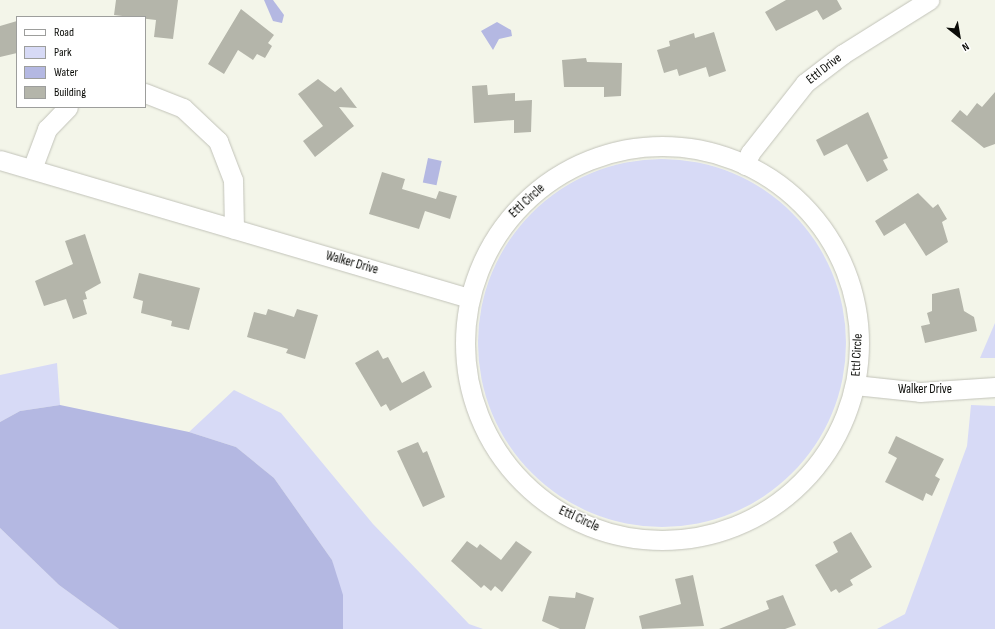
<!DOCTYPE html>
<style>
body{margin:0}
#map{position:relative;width:995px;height:629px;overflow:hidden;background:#f3f5e9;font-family:"Sofia Sans Condensed",sans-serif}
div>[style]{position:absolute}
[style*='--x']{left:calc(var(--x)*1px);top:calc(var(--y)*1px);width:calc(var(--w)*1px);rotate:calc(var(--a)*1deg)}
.green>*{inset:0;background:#d7daf6}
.round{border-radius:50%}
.water>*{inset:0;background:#b4b8e2;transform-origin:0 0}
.building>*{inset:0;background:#b4b5aa}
.roads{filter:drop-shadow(0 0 1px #c2c3b9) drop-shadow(0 0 1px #c2c3b9)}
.minor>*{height:19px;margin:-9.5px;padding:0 9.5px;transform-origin:9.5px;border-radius:9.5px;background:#fff}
.minor>.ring{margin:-9.5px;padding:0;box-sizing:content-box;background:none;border:19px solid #fff;border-radius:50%}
span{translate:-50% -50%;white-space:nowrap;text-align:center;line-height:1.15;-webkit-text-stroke:3.5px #fff;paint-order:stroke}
.street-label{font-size:13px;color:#0b0c08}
.legend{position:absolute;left:16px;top:16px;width:130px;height:92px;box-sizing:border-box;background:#fff;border:1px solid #9d9e9c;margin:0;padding:5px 7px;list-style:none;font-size:12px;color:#0b0c08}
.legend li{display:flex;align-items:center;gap:8px;height:20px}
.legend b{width:20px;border:1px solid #9d9e9c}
.north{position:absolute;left:939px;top:16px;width:40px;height:40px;-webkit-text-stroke:3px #fff;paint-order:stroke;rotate:149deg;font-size:11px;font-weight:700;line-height:16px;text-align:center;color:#0b0c08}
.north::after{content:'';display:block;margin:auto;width:14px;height:18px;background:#0b0c08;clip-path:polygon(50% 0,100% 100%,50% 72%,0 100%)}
</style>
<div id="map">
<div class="green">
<div class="round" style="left:478px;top:159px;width:368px;height:368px"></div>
<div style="clip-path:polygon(995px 323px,995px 358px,980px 358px)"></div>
<div style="clip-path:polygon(57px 363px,60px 405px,20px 411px,0 422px,0 375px)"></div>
<div style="clip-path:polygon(234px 390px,281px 413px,373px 524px,469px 624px,483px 629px,343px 629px,332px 560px,274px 478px,236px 447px,189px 432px)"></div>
<div style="clip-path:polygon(971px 405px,995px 406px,995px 629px,877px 629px,905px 614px,967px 446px)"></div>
<div style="clip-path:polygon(0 528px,59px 585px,119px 629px,0 629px)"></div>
</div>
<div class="water">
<div style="clip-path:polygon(264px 0,273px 0,284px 15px,282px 23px,273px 21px)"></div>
<div style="clip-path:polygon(497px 22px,511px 30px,512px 36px,499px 39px,493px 50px,481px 31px)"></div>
<div style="left:428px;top:158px;width:14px;height:25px;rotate:12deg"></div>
<div style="clip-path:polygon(60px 405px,189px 432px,236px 447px,274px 478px,332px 560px,343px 595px,343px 629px,119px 629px,59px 585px,0 528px,0 422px,20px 411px)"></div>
</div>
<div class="building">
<div style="clip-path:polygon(116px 0,178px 0,173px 39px,154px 37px,156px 20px,114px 15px)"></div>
<div style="clip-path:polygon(786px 0,837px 0,842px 9px,823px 20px,817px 10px,776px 31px,765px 12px)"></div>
<div style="clip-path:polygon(241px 9px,274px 35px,268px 43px,272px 46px,265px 58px,257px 54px,253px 60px,238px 50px,224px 74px,208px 64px)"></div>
<div style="clip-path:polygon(17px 21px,17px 53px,0 57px,0 26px)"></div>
<div style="clip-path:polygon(714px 32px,726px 71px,709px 77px,706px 67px,679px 76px,677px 69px,664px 73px,657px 50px,670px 46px,669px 41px,694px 33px,695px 38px)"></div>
<div style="clip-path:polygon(586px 58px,587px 62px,622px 63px,621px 96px,604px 97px,604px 87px,564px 87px,562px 60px)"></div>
<div style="clip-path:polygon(318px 79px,335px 92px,341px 87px,357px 108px,339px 107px,354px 126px,315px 157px,303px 141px,323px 126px,298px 94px)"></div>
<div style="clip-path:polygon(487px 85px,488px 95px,515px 93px,515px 101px,532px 100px,531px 132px,514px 133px,514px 120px,474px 123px,472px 86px)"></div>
<div style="clip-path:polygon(995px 92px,995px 144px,984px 148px,951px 121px,960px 110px,967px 116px,977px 103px,982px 107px)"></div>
<div style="clip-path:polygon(868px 112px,888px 158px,883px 160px,888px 170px,867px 182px,847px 144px,824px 156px,816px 140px)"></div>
<div style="clip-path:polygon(382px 172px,405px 179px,402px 189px,436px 199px,439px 191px,457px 196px,450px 219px,425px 211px,419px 229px,369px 214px)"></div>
<div style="clip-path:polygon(918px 193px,933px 208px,938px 204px,947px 219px,942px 222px,948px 242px,926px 256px,905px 223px,884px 236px,875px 221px)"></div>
<div style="clip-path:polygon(85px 234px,101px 283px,85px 292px,87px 299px,83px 300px,87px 314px,73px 319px,66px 299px,44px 306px,35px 281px,73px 264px,65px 241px)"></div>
<div style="clip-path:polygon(139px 273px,200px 288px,189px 330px,171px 326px,172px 321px,141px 313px,143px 301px,133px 298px)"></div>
<div style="clip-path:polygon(959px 288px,964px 311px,974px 317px,977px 331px,925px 343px,921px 326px,930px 324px,927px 313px,932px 311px,932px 294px)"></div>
<div style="clip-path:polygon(268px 309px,294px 317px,297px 309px,318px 315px,305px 359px,286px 353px,288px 349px,247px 337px,254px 312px,266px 315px)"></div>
<div style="clip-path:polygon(378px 350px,383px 359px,388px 357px,402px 383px,424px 371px,432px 387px,390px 411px,386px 404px,381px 407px,355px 363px)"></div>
<div style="clip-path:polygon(896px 436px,944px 459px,935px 476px,940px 479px,932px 496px,926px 493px,923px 501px,885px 482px,897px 458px,888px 453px)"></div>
<div style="clip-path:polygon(418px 442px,423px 453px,427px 451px,445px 497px,423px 507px,397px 451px)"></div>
<div style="clip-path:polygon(851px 532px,872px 567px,850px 580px,853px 585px,839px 593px,836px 589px,831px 592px,815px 565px,838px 552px,833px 542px)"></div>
<div style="clip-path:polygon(467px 541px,477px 548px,480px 544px,501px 560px,516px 541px,532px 552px,502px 592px,495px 586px,491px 591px,484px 585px,481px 588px,451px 561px)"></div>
<div style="clip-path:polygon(693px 575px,704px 626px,642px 629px,639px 616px,681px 604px,675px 579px)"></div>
<div style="clip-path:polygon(576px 592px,594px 598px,585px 629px,560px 629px,542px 621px,549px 596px,575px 598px)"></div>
<div style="clip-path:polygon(783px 595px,796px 625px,785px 629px,719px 629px,769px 609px,766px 601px)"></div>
</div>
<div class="roads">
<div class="minor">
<div style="--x:145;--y:93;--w:41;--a:21.5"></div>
<div style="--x:183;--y:108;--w:48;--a:43.3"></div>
<div style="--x:218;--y:141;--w:42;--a:69"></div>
<div style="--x:233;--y:180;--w:49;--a:88.8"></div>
<div class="ring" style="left:465px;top:146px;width:375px;height:375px"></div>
<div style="--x:0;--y:160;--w:489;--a:16.4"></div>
<div style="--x:745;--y:165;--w:13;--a:-67"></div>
<div style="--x:750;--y:153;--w:89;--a:-51.8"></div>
<div style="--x:805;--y:83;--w:48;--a:-37.3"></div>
<div style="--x:843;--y:54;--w:102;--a:-32.1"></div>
<div style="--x:32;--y:169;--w:43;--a:-69.4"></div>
<div style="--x:47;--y:129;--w:30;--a:-46"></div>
<div style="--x:855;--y:385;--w:65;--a:6.1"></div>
<div style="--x:920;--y:392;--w:75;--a:-3.8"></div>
</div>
</div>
<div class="street-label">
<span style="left:824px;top:69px;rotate:-38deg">Ettl Drive</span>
<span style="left:527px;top:201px;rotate:-43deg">Ettl Circle</span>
<span style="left:352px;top:263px;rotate:16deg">Walker Drive</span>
<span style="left:857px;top:355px;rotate:-87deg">Ettl Circle</span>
<span style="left:925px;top:389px">Walker Drive</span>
<span style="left:579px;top:519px;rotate:25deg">Ettl Circle</span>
</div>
<ul class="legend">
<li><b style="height:5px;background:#fff"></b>Road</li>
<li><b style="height:11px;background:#d7daf6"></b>Park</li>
<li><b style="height:11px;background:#b4b8e2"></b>Water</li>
<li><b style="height:11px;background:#b4b5aa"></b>Building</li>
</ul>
<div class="north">N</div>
</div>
